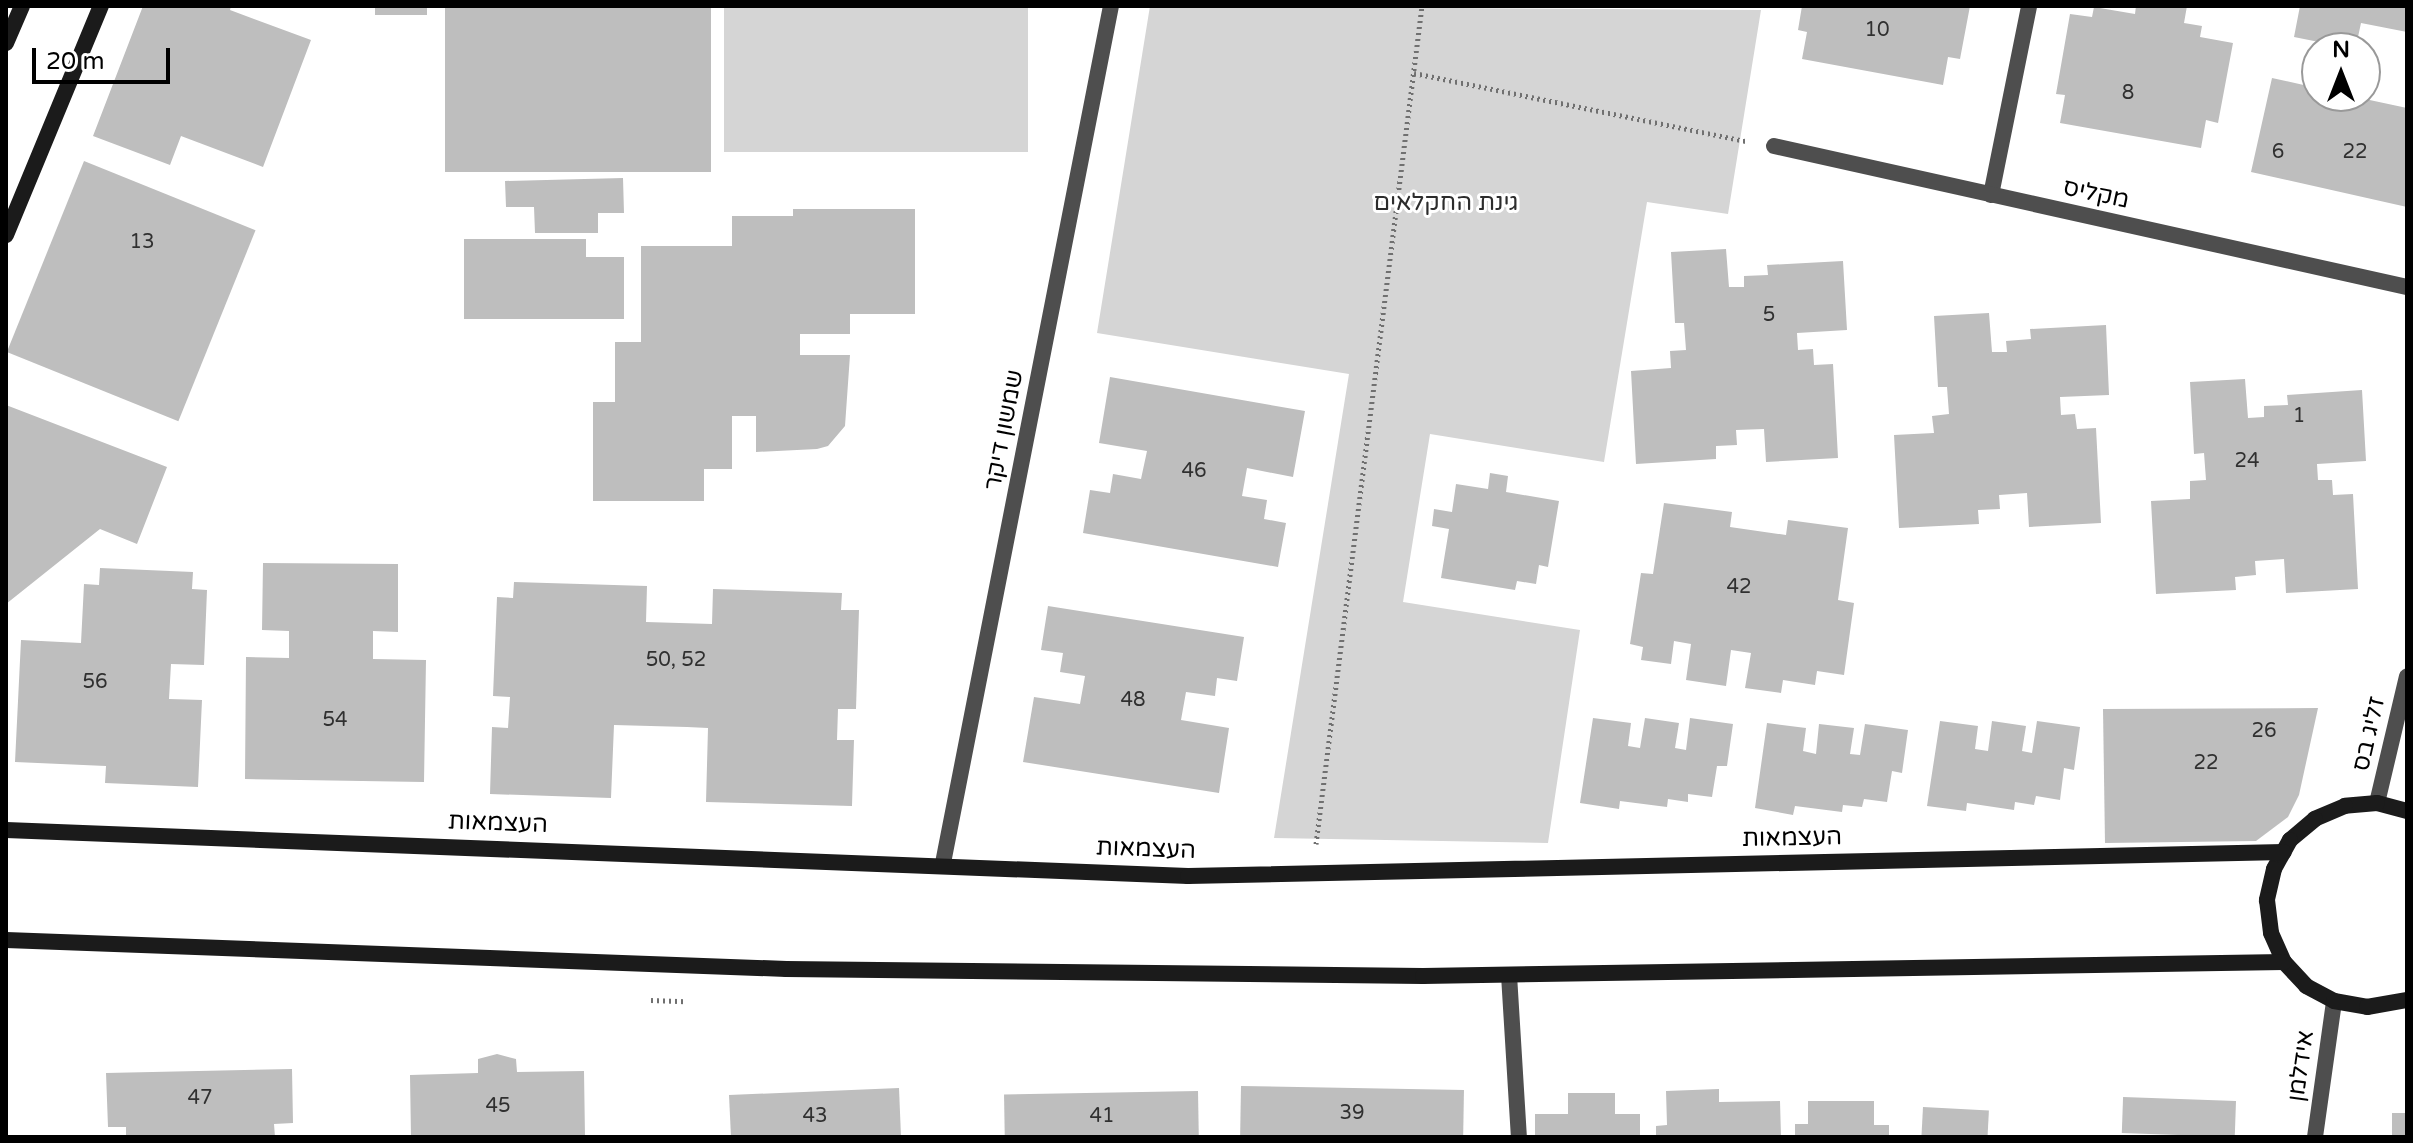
<!DOCTYPE html>
<meta charset="utf-8">
<style>
body{margin:0}
#map{position:relative;width:2413px;height:1143px;overflow:hidden;background:#fff;font-family:"Varela Round","Noto Sans Hebrew",sans-serif}
div>[style]{position:absolute}
[style*='--x']{left:calc(var(--x)*1px);top:calc(var(--y)*1px);width:calc(var(--w)*1px);rotate:calc(var(--a)*1deg)}
.green>*{inset:0;background:#d5d5d5;transform-origin:0 0}
.building>*{inset:0;background:#bebebe;transform-origin:0 0}
.path>*{height:5px;margin-top:-2.5px;transform-origin:0;background:repeating-linear-gradient(90deg,#707070 0 2px,transparent 0 6px)}
.lane>*{height:16px;margin:-8px;padding:0 8px;transform-origin:8px;border-radius:8px;background:#4e4e4e}
.street>*{height:16px;margin:-8px;padding:0 8px;transform-origin:8px;border-radius:8px;background:#4e4e4e}
.secondary>*{height:16px;margin:-8px;padding:0 8px;transform-origin:8px;border-radius:8px;background:#1b1b1b}
span{translate:-50% -50%;white-space:nowrap;text-align:center;line-height:1.15;-webkit-text-stroke:6px #fff;paint-order:stroke}
.number-label{font-size:20px;color:#303030}
.number-label span{-webkit-text-stroke-width:0}
.street-label{font-size:24px;color:#000}
.park-label{font-size:24px;color:#2c2c2c}
.frame{position:absolute;inset:0;border:8px solid #000;pointer-events:none}
.north{position:absolute;left:2301px;top:32px;width:80px;height:80px;box-sizing:border-box;background:#fff;border:2px solid #999;border-radius:50%;rotate:0deg;font-size:22px;font-weight:700;line-height:32px;text-align:center;color:#000}
.north::after{content:'';display:block;margin:auto;width:28px;height:36px;background:#000;clip-path:polygon(50% 0,100% 100%,50% 72%,0 100%)}
.scale{position:absolute;left:32px;top:48px;width:138px;height:36px;box-sizing:border-box;border:4px solid #000;border-top:0;padding-left:10px;font-size:24px;line-height:28px;white-space:nowrap;color:#000;-webkit-text-stroke:6px #fff;paint-order:stroke}
</style>
<div id="map">
<div class="green">
<div style="left:724px;top:6px;width:304px;height:146px"></div>
<div style="clip-path:polygon(1150px 6px,1761px 10px,1728px 214px,1647px 202px,1604px 462px,1430px 434px,1403px 602px,1580px 630px,1548px 843px,1274px 838px,1349px 374px,1097px 333px)"></div>
</div>
<div class="building">
<div style="clip-path:polygon(143px 6px,231px 6px,230px 10px,311px 40px,263px 167px,181px 136px,170px 165px,93px 136px)"></div>
<div style="left:375px;top:6px;width:52px;height:9px"></div>
<div style="left:445px;top:6px;width:266px;height:166px"></div>
<div style="clip-path:polygon(1802px 6px,1970px 6px,1960px 59px,1948px 57px,1943px 85px,1802px 59px,1807px 32px,1798px 30px)"></div>
<div style="clip-path:polygon(2136px 6px,2187px 6px,2184px 23px,2202px 26px,2200px 37px,2233px 43px,2218px 123px,2206px 120px,2201px 148px,2060px 123px,2065px 95px,2056px 94px,2070px 14px,2092px 17px,2094px 7px,2135px 14px)"></div>
<div style="clip-path:polygon(2300px 6px,2407px 6px,2407px 32px,2361px 23px,2358px 37px,2349px 34px,2346px 48px,2318px 46px,2319px 42px,2294px 37px)"></div>
<div style="clip-path:polygon(2272px 78px,2317px 88px,2317px 96px,2351px 96px,2407px 108px,2407px 207px,2251px 172px)"></div>
<div style="left:84px;top:161px;width:185px;height:206px;rotate:22deg"></div>
<div style="clip-path:polygon(623px 178px,624px 213px,598px 213px,598px 233px,535px 233px,534px 207px,506px 207px,505px 181px)"></div>
<div style="clip-path:polygon(793px 209px,915px 209px,915px 314px,850px 314px,850px 334px,800px 334px,800px 355px,850px 355px,845px 426px,828px 446px,817px 449px,756px 452px,756px 416px,732px 416px,732px 469px,704px 469px,704px 501px,593px 501px,593px 402px,615px 402px,615px 342px,641px 342px,641px 246px,732px 246px,732px 216px,793px 216px)"></div>
<div style="clip-path:polygon(464px 239px,586px 239px,586px 257px,624px 257px,624px 319px,464px 319px)"></div>
<div style="clip-path:polygon(1726px 249px,1729px 287px,1744px 287px,1744px 276px,1768px 275px,1767px 265px,1843px 261px,1847px 330px,1797px 333px,1798px 350px,1813px 349px,1814px 365px,1833px 364px,1838px 458px,1766px 462px,1764px 429px,1736px 430px,1737px 445px,1716px 446px,1716px 459px,1636px 464px,1631px 371px,1671px 368px,1670px 351px,1686px 350px,1684px 323px,1675px 323px,1671px 252px)"></div>
<div style="clip-path:polygon(1989px 313px,1992px 352px,2007px 352px,2006px 341px,2031px 339px,2030px 329px,2106px 325px,2109px 395px,2060px 397px,2061px 415px,2075px 414px,2077px 429px,2096px 428px,2101px 523px,2029px 527px,2027px 493px,1999px 495px,2000px 509px,1978px 510px,1979px 524px,1899px 528px,1894px 435px,1934px 433px,1932px 416px,1949px 414px,1947px 387px,1938px 387px,1934px 316px)"></div>
<div style="clip-path:polygon(1110px 377px,1305px 411px,1293px 477px,1247px 468px,1242px 496px,1267px 500px,1264px 519px,1286px 523px,1278px 567px,1083px 533px,1090px 490px,1110px 493px,1113px 474px,1141px 479px,1147px 451px,1099px 443px)"></div>
<div style="clip-path:polygon(2245px 379px,2248px 418px,2264px 417px,2264px 406px,2288px 405px,2287px 395px,2362px 390px,2366px 461px,2317px 464px,2318px 480px,2332px 480px,2333px 495px,2353px 494px,2358px 589px,2286px 593px,2284px 559px,2255px 561px,2256px 575px,2235px 577px,2236px 590px,2156px 594px,2151px 501px,2190px 499px,2190px 481px,2206px 480px,2204px 453px,2194px 454px,2190px 382px)"></div>
<div style="clip-path:polygon(6px 405px,167px 467px,137px 544px,100px 529px,6px 604px)"></div>
<div style="clip-path:polygon(1490px 473px,1508px 476px,1506px 492px,1559px 501px,1548px 567px,1539px 565px,1536px 584px,1517px 581px,1515px 590px,1441px 578px,1449px 529px,1432px 526px,1434px 509px,1452px 512px,1456px 484px,1488px 489px)"></div>
<div style="clip-path:polygon(1664px 503px,1732px 512px,1730px 527px,1786px 535px,1788px 520px,1848px 528px,1838px 600px,1854px 603px,1844px 675px,1817px 671px,1815px 685px,1783px 680px,1781px 693px,1745px 688px,1751px 653px,1731px 650px,1726px 686px,1686px 680px,1691px 644px,1674px 641px,1671px 664px,1641px 660px,1643px 647px,1630px 644px,1641px 573px,1653px 574px)"></div>
<div style="clip-path:polygon(263px 563px,398px 564px,398px 632px,373px 631px,373px 659px,426px 660px,424px 782px,245px 779px,246px 657px,289px 658px,289px 631px,262px 630px)"></div>
<div style="clip-path:polygon(100px 568px,193px 572px,192px 589px,207px 590px,204px 665px,171px 664px,169px 699px,202px 700px,198px 787px,105px 783px,106px 766px,15px 762px,21px 640px,81px 643px,84px 584px,99px 585px)"></div>
<div style="clip-path:polygon(514px 582px,647px 586px,646px 622px,712px 624px,713px 589px,842px 593px,841px 610px,859px 610px,856px 709px,838px 709px,837px 740px,854px 740px,852px 806px,706px 802px,708px 728px,687px 727px,614px 725px,611px 798px,490px 794px,492px 727px,508px 728px,510px 697px,493px 696px,497px 597px,513px 598px)"></div>
<div style="clip-path:polygon(1048px 606px,1244px 637px,1237px 681px,1217px 678px,1215px 696px,1186px 692px,1181px 720px,1229px 728px,1219px 793px,1023px 762px,1034px 697px,1080px 704px,1085px 676px,1060px 672px,1063px 653px,1041px 650px)"></div>
<div style="clip-path:polygon(2318px 708px,2299px 795px,2288px 817px,2256px 841px,2105px 843px,2103px 709px)"></div>
<div style="clip-path:polygon(1593px 718px,1631px 723px,1628px 746px,1640px 748px,1645px 718px,1679px 723px,1675px 748px,1686px 750px,1690px 718px,1733px 724px,1727px 766px,1717px 766px,1712px 797px,1688px 794px,1688px 802px,1668px 799px,1667px 807px,1620px 801px,1619px 809px,1580px 803px)"></div>
<div style="clip-path:polygon(1940px 721px,1978px 726px,1975px 749px,1988px 751px,1992px 721px,2026px 726px,2022px 751px,2032px 753px,2037px 721px,2080px 727px,2074px 770px,2064px 768px,2060px 800px,2036px 796px,2034px 805px,2015px 802px,2014px 810px,1967px 803px,1966px 811px,1927px 806px)"></div>
<div style="clip-path:polygon(1767px 723px,1806px 728px,1803px 751px,1816px 754px,1819px 724px,1854px 728px,1850px 754px,1860px 755px,1865px 724px,1908px 730px,1902px 773px,1892px 771px,1887px 802px,1864px 799px,1862px 807px,1843px 805px,1842px 812px,1795px 806px,1793px 815px,1755px 808px)"></div>
<div style="clip-path:polygon(497px 1054px,516px 1059px,517px 1072px,584px 1071px,585px 1137px,411px 1137px,410px 1075px,478px 1073px,478px 1059px)"></div>
<div style="clip-path:polygon(292px 1069px,293px 1123px,274px 1124px,275px 1137px,126px 1137px,126px 1127px,108px 1127px,106px 1073px)"></div>
<div style="left:1241px;top:1086px;width:223px;height:51px;rotate:1deg"></div>
<div style="clip-path:polygon(899px 1088px,901px 1137px,731px 1137px,729px 1095px)"></div>
<div style="clip-path:polygon(1719px 1089px,1719px 1102px,1780px 1101px,1781px 1137px,1656px 1137px,1656px 1126px,1667px 1125px,1666px 1091px)"></div>
<div style="left:1198px;top:1091px;width:46px;height:194px;rotate:89deg"></div>
<div style="clip-path:polygon(1568px 1093px,1615px 1093px,1615px 1114px,1640px 1114px,1640px 1137px,1535px 1137px,1535px 1114px,1568px 1114px)"></div>
<div style="clip-path:polygon(1808px 1101px,1874px 1101px,1874px 1125px,1889px 1125px,1889px 1137px,1795px 1137px,1795px 1124px,1808px 1124px)"></div>
<div style="left:2236px;top:1101px;width:36px;height:113px;rotate:92deg"></div>
<div style="left:1923px;top:1107px;width:66px;height:30px;rotate:3deg"></div>
<div style="left:2392px;top:1113px;width:15px;height:24px"></div>
</div>
<div class="path">
<div style="--x:1414;--y:73;--w:339;--a:11.6"></div>
<div style="--x:1316;--y:844;--w:845;--a:-82.79"></div>
<div style="--x:651;--y:1000;--w:34;--a:2"></div>
</div>
<div class="lane">
<div style="--x:1991;--y:195;--w:193;--a:-78.6"></div>
</div>
<div class="street">
<div style="--x:1774;--y:146;--w:649;--a:12.56"></div>
<div style="--x:2377;--y:803;--w:130;--a:-76.7"></div>
<div style="--x:943;--y:863;--w:873;--a:-78.91"></div>
<div style="--x:1509;--y:975;--w:162;--a:86.5"></div>
<div style="--x:2315;--y:1137;--w:137;--a:-82"></div>
</div>
<div class="secondary">
<div style="--x:6;--y:43;--w:40;--a:-66.6"></div>
<div style="--x:6;--y:235;--w:248;--a:-67.5"></div>
<div style="--x:2407;--y:811;--w:31;--a:-165"></div>
<div style="--x:2377;--y:803;--w:32;--a:175"></div>
<div style="--x:2345;--y:806;--w:33;--a:157"></div>
<div style="--x:2315;--y:819;--w:33;--a:140"></div>
<div style="--x:2290;--y:840;--w:33;--a:119"></div>
<div style="--x:2274;--y:869;--w:32;--a:103"></div>
<div style="--x:2267;--y:900;--w:33;--a:83"></div>
<div style="--x:2271;--y:933;--w:32;--a:66"></div>
<div style="--x:2284;--y:962;--w:33;--a:47"></div>
<div style="--x:2306;--y:986;--w:32;--a:28"></div>
<div style="--x:2334;--y:1001;--w:34;--a:10"></div>
<div style="--x:2367;--y:1007;--w:41;--a:-9.9"></div>
<div style="--x:6;--y:830;--w:1183;--a:2.23"></div>
<div style="--x:1188;--y:876;--w:1096;--a:-1.25"></div>
<div style="--x:6;--y:940;--w:781;--a:2.13"></div>
<div style="--x:786;--y:969;--w:637;--a:0.63"></div>
<div style="--x:1423;--y:976;--w:861;--a:-0.93"></div>
</div>
<div class="number-label">
<span style="left:1877px;top:30px">10</span>
<span style="left:2128px;top:93px">8</span>
<span style="left:2278px;top:152px">6</span>
<span style="left:2355px;top:152px">22</span>
<span style="left:142px;top:242px">13</span>
<span style="left:1769px;top:315px">5</span>
<span style="left:2299px;top:416px">1</span>
<span style="left:2247px;top:461px">24</span>
<span style="left:1194px;top:471px">46</span>
<span style="left:1739px;top:587px">42</span>
<span style="left:676px;top:660px">50, 52</span>
<span style="left:95px;top:682px">56</span>
<span style="left:1133px;top:700px">48</span>
<span style="left:335px;top:720px">54</span>
<span style="left:2264px;top:731px">26</span>
<span style="left:2206px;top:763px">22</span>
<span style="left:200px;top:1098px">47</span>
<span style="left:498px;top:1106px">45</span>
<span style="left:1352px;top:1113px">39</span>
<span style="left:815px;top:1116px">43</span>
<span style="left:1102px;top:1116px">41</span>
</div>
<div class="street-label">
<span style="left:2096px;top:194px;rotate:12deg">מקליס</span>
<span style="left:1004px;top:430px;rotate:-79deg">שמשון דיקר</span>
<span style="left:2369px;top:734px;rotate:-77deg">זליג בס</span>
<span style="left:498px;top:823px;rotate:2deg">העצמאות</span>
<span style="left:1792px;top:838px;rotate:-1deg">העצמאות</span>
<span style="left:1146px;top:849px;rotate:2deg">העצמאות</span>
<span style="left:2301px;top:1066px;rotate:-82deg">אידלמן</span>
</div>
<div class="park-label">
<span style="left:1446px;top:203px">גינת החקלאים</span>
</div>
<div class="frame"></div>
<div class="north">N</div>
<div class="scale">20 m</div>
</div>
